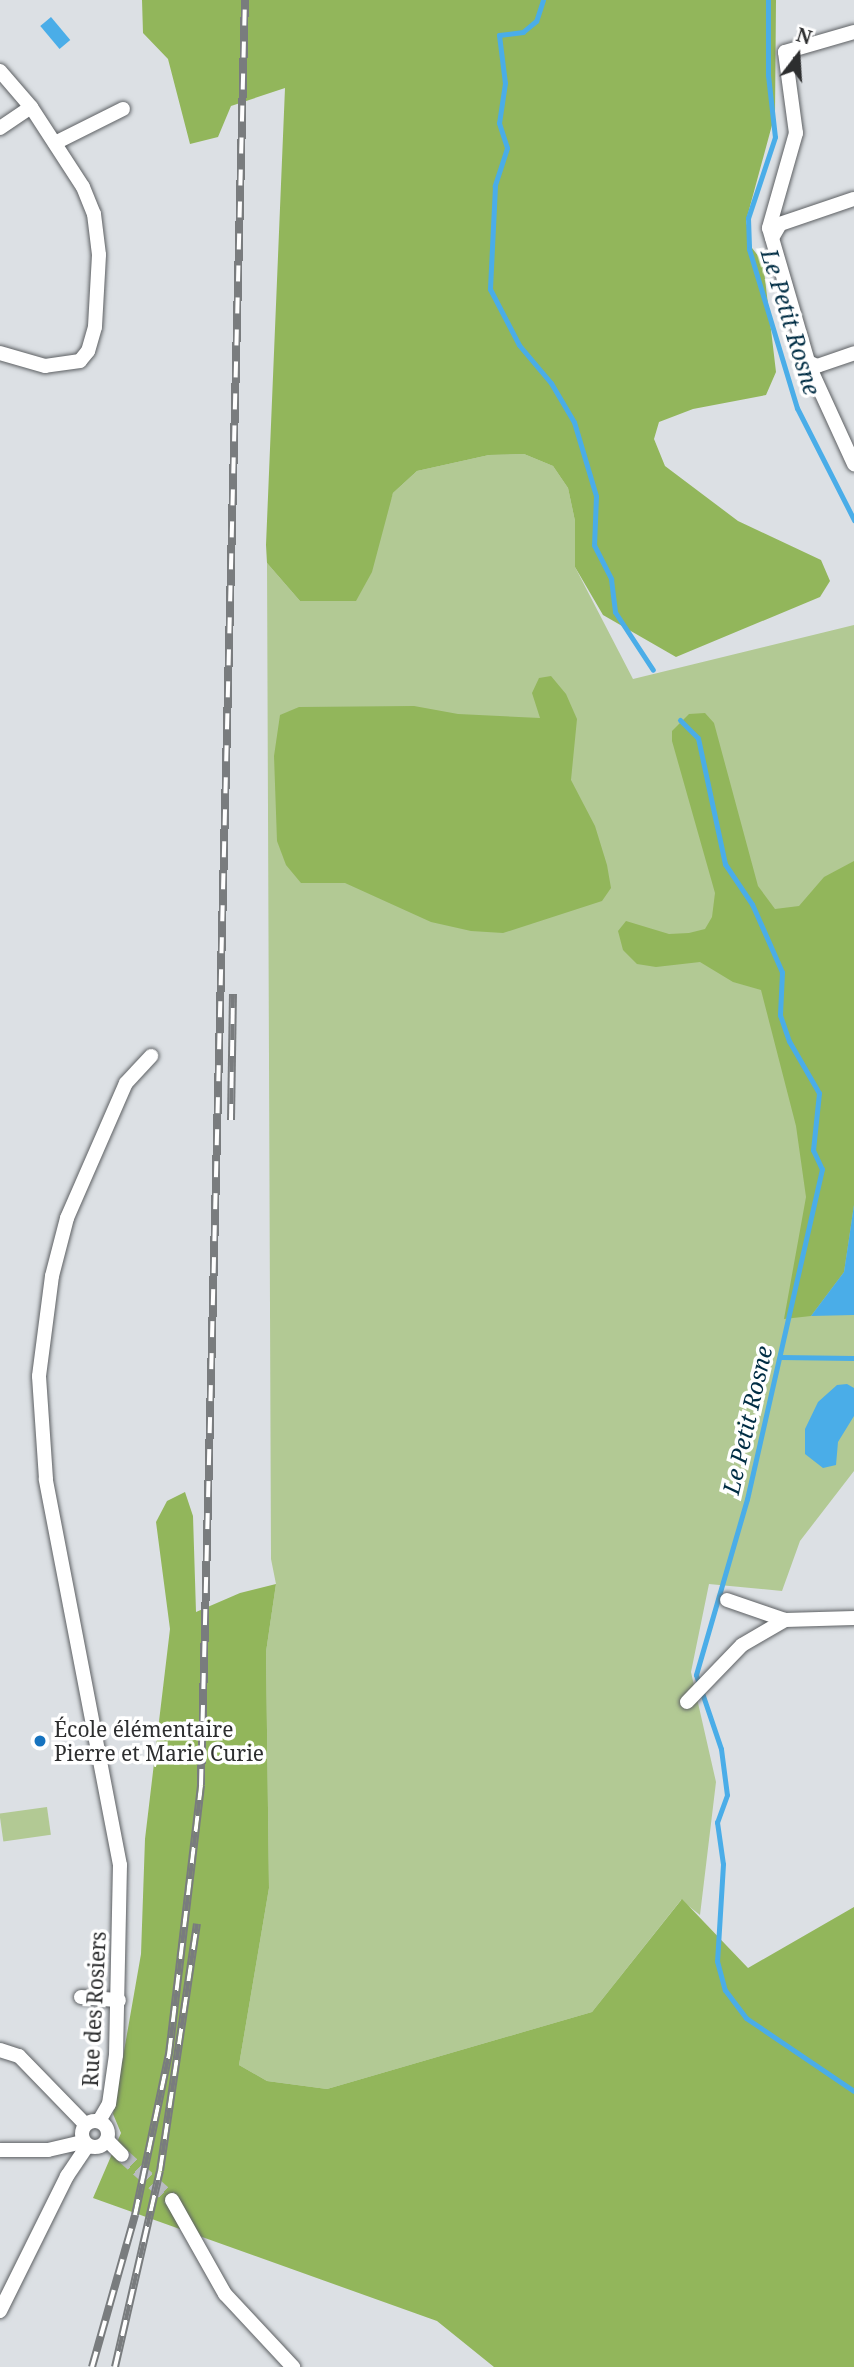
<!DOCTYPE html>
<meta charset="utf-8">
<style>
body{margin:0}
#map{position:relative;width:854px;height:2367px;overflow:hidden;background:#dce0e4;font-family:"Noto Serif",serif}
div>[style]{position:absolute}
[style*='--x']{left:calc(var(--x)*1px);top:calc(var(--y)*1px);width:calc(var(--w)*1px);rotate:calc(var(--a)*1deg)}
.green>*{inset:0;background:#b2c994;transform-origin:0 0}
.forest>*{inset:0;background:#92b65b}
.water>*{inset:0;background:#4aade8;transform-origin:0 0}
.stream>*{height:5px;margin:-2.5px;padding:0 2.5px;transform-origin:2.5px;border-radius:2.5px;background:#4aade8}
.street-tunnel>*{height:14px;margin-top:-7px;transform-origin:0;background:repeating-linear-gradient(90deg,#b9bcc0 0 14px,transparent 0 21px)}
.roads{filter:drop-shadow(0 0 2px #5d6063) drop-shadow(0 0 2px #5d6063)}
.street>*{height:14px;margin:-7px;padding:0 7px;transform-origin:7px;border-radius:7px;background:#fff}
.street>.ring{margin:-7px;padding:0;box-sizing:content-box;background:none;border:14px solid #fff;border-radius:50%}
.rail>*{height:8px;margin-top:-4px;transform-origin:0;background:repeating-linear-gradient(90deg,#fff 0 16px,#797c7e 0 32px);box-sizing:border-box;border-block:2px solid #797c7e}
.dots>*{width:19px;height:19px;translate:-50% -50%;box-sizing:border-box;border:4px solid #fff;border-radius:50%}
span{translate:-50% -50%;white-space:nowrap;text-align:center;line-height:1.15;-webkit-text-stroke:7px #fff;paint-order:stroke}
.poi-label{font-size:21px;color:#2d2e2f}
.left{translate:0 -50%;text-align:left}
.street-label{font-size:21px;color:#2d2e2f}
.water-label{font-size:23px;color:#002d44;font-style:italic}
.north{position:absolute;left:763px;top:21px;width:70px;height:70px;-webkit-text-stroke:5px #fff;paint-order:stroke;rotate:17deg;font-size:19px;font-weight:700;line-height:28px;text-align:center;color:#2d2e2f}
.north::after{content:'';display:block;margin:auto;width:24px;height:32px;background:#2d2e2f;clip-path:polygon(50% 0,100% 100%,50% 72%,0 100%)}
</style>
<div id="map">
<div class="green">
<div style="clip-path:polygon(524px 454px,553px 466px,568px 488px,575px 521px,575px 567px,633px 679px,854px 625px,854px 1471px,800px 1541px,782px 1591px,709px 1584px,691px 1672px,716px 1782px,700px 1915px,681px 1900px,592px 2012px,327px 2089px,267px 2081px,239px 2065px,269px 1888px,266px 1652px,276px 1584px,271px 1559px,267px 563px,300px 601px,382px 524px,393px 493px,417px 471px,489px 455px)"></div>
<div style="left:47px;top:1807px;width:28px;height:48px;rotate:82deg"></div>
</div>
<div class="forest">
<div style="clip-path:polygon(142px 0,776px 0,775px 114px,746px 221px,752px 248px,763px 262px,776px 372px,766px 395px,693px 409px,659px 422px,654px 439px,665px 466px,738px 521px,821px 560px,830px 581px,820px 597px,676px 657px,603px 615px,575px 567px,575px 521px,568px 488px,553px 466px,524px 454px,489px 455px,417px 471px,393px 493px,372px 572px,356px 601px,300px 601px,267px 563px,266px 545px,285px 88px,231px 106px,218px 137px,190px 144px,168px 59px,143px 33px)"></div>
<div style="clip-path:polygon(551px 676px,566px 694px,577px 719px,571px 780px,595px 826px,607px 865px,611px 888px,602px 901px,503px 933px,471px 931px,431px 922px,345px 883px,301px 883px,286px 865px,277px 841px,274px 756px,280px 715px,299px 707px,414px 706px,458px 714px,540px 718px,532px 693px,539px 678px)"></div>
<div style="clip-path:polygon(705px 713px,714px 723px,758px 886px,775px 909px,799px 906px,824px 877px,854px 861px,854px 1205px,844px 1272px,811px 1316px,784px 1319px,806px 1197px,796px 1126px,761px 990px,733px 982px,700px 962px,656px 967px,637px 964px,623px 950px,618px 931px,626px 921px,669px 934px,689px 933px,705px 929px,712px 917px,715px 893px,672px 741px,672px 731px,689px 714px)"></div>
<div style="clip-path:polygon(185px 1492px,193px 1516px,196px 1612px,240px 1593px,276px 1584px,266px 1652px,269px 1888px,239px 2065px,267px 2081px,327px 2089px,592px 2012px,682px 1899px,748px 1968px,854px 1907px,854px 2367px,494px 2367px,437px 2321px,93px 2198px,121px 2133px,113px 2114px,141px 1954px,145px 1839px,170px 1629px,156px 1522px,167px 1501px)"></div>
</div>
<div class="water">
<div style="left:51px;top:17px;width:30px;height:14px;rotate:50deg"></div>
<div style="clip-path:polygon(854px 1205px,854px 1315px,811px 1316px,844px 1272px)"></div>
<div style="clip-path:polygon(847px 1384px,854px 1388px,854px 1416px,838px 1442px,836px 1465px,823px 1468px,805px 1454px,805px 1429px,818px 1402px,837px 1385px)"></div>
</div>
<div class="stream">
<div style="--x:543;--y:0;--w:22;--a:108"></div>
<div style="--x:536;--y:21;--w:17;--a:140"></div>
<div style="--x:523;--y:32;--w:24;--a:173"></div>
<div style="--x:499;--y:35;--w:48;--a:82.9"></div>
<div style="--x:505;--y:83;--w:40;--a:98.5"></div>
<div style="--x:499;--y:123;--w:26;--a:72"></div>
<div style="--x:507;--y:148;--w:40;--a:108"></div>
<div style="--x:495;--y:186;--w:103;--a:92.8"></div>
<div style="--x:490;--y:289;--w:63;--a:62.6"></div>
<div style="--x:519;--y:345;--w:50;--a:49.9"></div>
<div style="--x:551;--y:383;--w:45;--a:59.5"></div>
<div style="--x:574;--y:422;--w:77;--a:73.4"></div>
<div style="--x:596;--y:496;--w:49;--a:92.3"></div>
<div style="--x:594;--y:545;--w:38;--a:63"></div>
<div style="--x:611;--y:579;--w:33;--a:83"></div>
<div style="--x:615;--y:612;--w:69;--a:56.8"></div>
<div style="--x:768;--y:0;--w:75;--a:90"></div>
<div style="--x:768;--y:75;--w:62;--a:83.6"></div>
<div style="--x:775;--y:137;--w:85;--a:108.4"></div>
<div style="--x:748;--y:218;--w:31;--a:88"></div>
<div style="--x:749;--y:249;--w:166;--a:73.2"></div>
<div style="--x:797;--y:408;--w:126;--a:63"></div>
<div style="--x:680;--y:720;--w:25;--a:45"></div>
<div style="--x:698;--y:738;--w:129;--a:77.9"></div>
<div style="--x:725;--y:864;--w:48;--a:56"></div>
<div style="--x:752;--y:904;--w:74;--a:66.2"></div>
<div style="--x:782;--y:972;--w:43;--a:92.7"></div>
<div style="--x:780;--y:1015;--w:28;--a:71"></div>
<div style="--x:789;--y:1041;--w:60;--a:60"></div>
<div style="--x:819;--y:1093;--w:57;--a:96"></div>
<div style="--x:813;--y:1150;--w:21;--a:65"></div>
<div style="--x:822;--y:1169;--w:338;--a:102.8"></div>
<div style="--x:747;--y:1499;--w:183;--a:106.2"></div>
<div style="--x:696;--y:1675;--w:78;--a:71.3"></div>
<div style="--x:721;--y:1749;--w:46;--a:82.6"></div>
<div style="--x:727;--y:1795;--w:29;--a:110"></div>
<div style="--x:717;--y:1822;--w:42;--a:81.9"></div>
<div style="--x:723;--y:1864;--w:97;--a:93.5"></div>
<div style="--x:717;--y:1961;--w:30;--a:75"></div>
<div style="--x:725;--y:1990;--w:35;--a:53"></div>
<div style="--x:746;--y:2018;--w:130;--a:34.1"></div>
<div style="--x:780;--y:1357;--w:74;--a:0.8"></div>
</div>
<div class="street-tunnel">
<div style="--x:122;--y:2155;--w:67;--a:42"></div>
</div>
<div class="roads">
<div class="street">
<div style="--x:854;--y:32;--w:72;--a:163.8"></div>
<div style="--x:785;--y:52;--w:82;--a:82.3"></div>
<div style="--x:796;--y:133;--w:99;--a:105.9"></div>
<div style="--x:769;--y:228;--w:146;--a:73.7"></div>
<div style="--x:810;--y:368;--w:106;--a:65.4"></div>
<div style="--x:0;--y:71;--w:48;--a:49.3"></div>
<div style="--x:31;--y:107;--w:95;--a:57"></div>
<div style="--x:83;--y:187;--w:29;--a:68"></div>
<div style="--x:94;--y:214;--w:41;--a:83"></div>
<div style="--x:99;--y:255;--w:72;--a:93.2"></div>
<div style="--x:95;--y:327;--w:25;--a:106"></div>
<div style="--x:88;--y:351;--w:13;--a:129"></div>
<div style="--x:80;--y:361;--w:35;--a:172"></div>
<div style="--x:45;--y:366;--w:47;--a:-163.9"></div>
<div style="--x:0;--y:128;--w:37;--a:-34"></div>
<div style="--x:55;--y:143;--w:76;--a:-26.6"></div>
<div style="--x:772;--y:238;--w:16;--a:-60"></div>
<div style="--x:780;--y:224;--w:78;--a:-18.7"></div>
<div style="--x:808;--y:362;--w:10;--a:24"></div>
<div style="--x:817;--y:366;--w:39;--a:-19"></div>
<div style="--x:727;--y:1600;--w:61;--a:19"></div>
<div style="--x:785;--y:1620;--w:69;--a:-1.7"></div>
<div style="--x:687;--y:1702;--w:79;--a:-46"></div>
<div style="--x:742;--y:1645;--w:50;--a:-30.2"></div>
<div style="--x:81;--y:1997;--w:38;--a:5"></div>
<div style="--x:0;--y:2050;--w:20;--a:18"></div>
<div style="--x:19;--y:2056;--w:95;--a:45.9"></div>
<div class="ring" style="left:82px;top:2121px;width:12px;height:12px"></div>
<div style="--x:99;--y:2121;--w:20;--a:-60"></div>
<div style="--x:109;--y:2104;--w:49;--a:-81.9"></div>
<div style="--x:116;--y:2055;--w:190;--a:-88.8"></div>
<div style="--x:120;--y:1865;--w:393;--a:-100.9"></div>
<div style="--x:46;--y:1479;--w:103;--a:-93.9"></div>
<div style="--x:39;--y:1376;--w:101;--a:-82.6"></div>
<div style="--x:52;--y:1276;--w:60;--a:-75.5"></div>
<div style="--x:67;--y:1218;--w:147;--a:-66.4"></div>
<div style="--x:126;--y:1083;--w:37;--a:-47"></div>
<div style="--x:107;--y:2140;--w:21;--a:45"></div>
<div style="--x:0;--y:2150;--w:48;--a:0"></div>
<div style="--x:48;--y:2150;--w:37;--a:-13"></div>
<div style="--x:172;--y:2200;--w:108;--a:60.6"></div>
<div style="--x:225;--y:2294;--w:100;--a:47"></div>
<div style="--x:0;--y:2311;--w:151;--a:-63.6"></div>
<div style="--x:67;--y:2176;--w:37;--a:-56"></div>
</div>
</div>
<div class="rail">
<div style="--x:231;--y:1120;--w:126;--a:-89.1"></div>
<div style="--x:92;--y:2367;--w:158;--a:-74.2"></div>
<div style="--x:135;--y:2215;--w:165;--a:-78.1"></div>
<div style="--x:169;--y:2054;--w:271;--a:-83.2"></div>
<div style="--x:201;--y:1785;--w:1786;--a:-88.59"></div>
<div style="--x:115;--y:2367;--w:201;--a:-77.1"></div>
<div style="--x:160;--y:2171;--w:250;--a:-81.5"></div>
</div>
<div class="dots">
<div style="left:40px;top:1741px;background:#1673bf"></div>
</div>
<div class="poi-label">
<span class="left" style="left:54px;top:1741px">École élémentaire<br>Pierre et Marie Curie</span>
</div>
<div class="street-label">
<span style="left:94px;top:2009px;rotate:-87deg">Rue des Rosiers</span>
</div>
<div class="water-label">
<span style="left:791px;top:322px;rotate:73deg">Le Petit Rosne</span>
<span style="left:747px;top:1420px;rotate:-77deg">Le Petit Rosne</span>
</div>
<div class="north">N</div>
</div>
